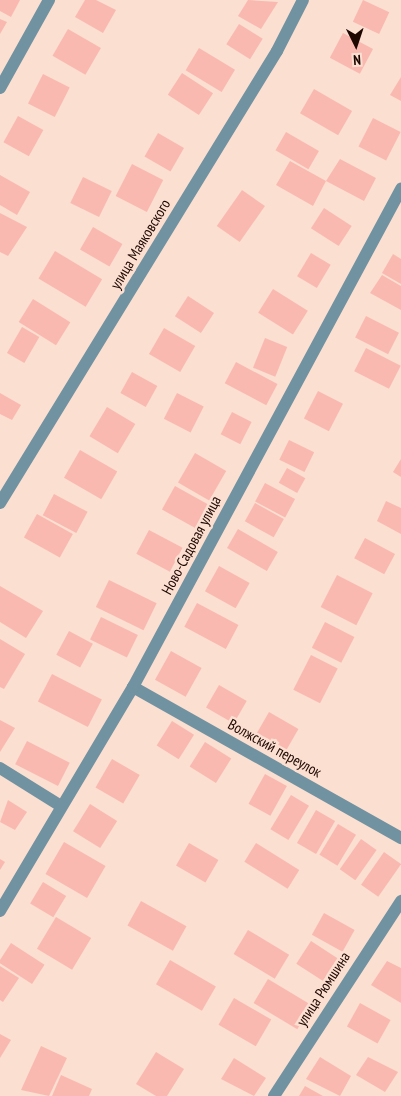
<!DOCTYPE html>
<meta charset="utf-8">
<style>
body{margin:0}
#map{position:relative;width:401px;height:1096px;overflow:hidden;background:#fbdfd1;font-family:"PT Sans Narrow",sans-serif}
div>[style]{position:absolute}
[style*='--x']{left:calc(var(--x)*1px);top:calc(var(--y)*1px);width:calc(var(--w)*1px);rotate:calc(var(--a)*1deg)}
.building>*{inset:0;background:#fab9b0;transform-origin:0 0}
.minor>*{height:12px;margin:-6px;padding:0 6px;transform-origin:6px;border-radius:6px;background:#7192a1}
span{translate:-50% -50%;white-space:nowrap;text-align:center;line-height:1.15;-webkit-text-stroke:5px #fbdfd1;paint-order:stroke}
.street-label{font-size:15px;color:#1d0700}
.north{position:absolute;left:331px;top:20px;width:50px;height:50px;-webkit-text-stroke:4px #fbdfd1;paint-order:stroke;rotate:176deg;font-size:14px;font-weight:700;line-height:20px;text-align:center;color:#1d0700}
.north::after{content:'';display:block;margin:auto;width:18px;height:22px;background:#1d0700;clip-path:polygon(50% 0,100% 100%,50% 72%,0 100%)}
</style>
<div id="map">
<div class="building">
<div style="clip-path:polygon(0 0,20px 0,11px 17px,0 11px)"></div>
<div style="clip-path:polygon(85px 0,96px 0,116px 10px,103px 33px,75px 17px)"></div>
<div style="clip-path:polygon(248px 0,278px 2px,261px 29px,238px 16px)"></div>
<div style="left:363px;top:0;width:29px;height:24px;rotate:25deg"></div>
<div style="clip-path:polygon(0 19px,7px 22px,0 34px)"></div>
<div style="left:239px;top:24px;width:28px;height:24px;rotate:32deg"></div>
<div style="left:68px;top:29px;width:38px;height:31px;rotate:30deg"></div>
<div style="left:343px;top:33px;width:34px;height:28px;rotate:28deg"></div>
<div style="left:199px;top:48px;width:42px;height:26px;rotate:31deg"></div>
<div style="left:182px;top:73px;width:37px;height:26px;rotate:33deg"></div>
<div style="left:43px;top:74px;width:30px;height:33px;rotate:27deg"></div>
<div style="clip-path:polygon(401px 77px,401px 101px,390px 95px)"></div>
<div style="left:314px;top:89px;width:44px;height:28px;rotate:30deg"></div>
<div style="left:18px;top:116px;width:29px;height:30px;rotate:29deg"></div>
<div style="left:373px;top:118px;width:31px;height:32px;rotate:27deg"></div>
<div style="left:286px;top:132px;width:38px;height:21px;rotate:30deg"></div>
<div style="left:158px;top:133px;width:30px;height:27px;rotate:30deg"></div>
<div style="clip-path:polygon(340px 159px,376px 178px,364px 201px,326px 181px,313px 206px,276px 185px,290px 161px,326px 181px)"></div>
<div style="left:132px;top:164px;width:35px;height:36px;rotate:27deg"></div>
<div style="clip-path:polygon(0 175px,30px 192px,17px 215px,0 205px)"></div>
<div style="left:83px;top:177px;width:32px;height:29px;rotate:26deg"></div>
<div style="left:242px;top:190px;width:28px;height:44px;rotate:35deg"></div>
<div style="left:324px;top:208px;width:33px;height:24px;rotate:33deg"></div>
<div style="clip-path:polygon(0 213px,27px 227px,8px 256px,0 252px)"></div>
<div style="left:93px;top:227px;width:34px;height:26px;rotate:30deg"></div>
<div style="left:55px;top:251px;width:55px;height:32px;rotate:31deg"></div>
<div style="left:311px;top:253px;width:23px;height:27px;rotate:31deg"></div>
<div style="clip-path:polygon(393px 254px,401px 259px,401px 284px,382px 273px)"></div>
<div style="clip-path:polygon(382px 275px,401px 286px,401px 310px,370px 293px)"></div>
<div style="left:273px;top:289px;width:41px;height:28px;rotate:32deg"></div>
<div style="left:188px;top:296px;width:31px;height:24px;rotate:33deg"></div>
<div style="left:33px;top:299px;width:44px;height:27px;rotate:32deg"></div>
<div style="left:366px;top:316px;width:37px;height:24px;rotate:27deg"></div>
<div style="left:22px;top:327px;width:20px;height:30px;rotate:30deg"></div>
<div style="left:164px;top:328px;width:36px;height:30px;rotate:30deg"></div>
<div style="left:265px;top:338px;width:24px;height:32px;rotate:22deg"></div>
<div style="left:366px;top:348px;width:39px;height:26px;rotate:27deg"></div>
<div style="left:236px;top:362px;width:47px;height:24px;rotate:28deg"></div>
<div style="left:132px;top:372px;width:29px;height:24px;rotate:29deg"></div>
<div style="left:318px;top:391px;width:28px;height:31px;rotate:27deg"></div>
<div style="clip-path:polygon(0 393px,21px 405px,12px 420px,0 414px)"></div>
<div style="left:177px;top:393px;width:30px;height:29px;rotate:27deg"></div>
<div style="left:107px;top:407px;width:33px;height:34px;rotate:31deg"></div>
<div style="left:232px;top:412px;width:22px;height:25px;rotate:27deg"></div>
<div style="left:289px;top:440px;width:28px;height:22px;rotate:26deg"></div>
<div style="left:80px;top:450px;width:43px;height:32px;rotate:30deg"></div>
<div style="left:195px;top:453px;width:36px;height:34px;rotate:30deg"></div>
<div style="clip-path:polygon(401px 459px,401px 477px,393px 472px)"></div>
<div style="left:287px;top:468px;width:21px;height:17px;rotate:29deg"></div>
<div style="left:265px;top:483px;width:34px;height:21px;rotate:28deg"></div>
<div style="left:175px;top:486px;width:38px;height:27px;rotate:29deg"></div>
<div style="left:54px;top:494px;width:38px;height:24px;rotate:28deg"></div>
<div style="clip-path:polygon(386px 501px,401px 508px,401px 534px,377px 521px)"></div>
<div style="left:255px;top:503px;width:33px;height:21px;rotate:29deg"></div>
<div style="left:37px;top:514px;width:41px;height:27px;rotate:29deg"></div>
<div style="left:238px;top:529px;width:46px;height:22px;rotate:30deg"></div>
<div style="left:149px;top:530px;width:38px;height:27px;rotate:28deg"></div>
<div style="left:365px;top:538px;width:34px;height:23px;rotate:28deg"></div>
<div style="left:219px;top:566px;width:35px;height:29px;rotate:29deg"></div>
<div style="left:337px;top:575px;width:40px;height:36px;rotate:27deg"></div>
<div style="left:109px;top:580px;width:53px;height:30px;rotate:26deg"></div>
<div style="clip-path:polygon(0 586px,43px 611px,26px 638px,0 622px)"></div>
<div style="left:197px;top:603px;width:47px;height:27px;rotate:28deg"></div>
<div style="left:101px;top:617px;width:41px;height:25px;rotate:26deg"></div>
<div style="left:325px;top:622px;width:33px;height:29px;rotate:27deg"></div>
<div style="left:69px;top:631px;width:27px;height:27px;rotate:28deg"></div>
<div style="clip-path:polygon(0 639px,25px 654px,4px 689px,0 687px)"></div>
<div style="left:171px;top:651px;width:35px;height:33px;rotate:29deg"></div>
<div style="left:311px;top:655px;width:30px;height:39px;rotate:27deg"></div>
<div style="left:52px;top:674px;width:56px;height:31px;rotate:27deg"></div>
<div style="left:219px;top:685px;width:32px;height:26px;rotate:30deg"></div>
<div style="left:269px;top:712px;width:34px;height:27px;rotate:30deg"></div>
<div style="clip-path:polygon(0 720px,15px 728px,0 752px)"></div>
<div style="left:172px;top:721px;width:26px;height:29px;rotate:32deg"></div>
<div style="left:27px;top:741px;width:48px;height:26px;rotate:27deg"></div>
<div style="left:205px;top:742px;width:31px;height:29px;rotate:32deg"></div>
<div style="left:112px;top:759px;width:32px;height:33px;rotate:30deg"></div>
<div style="left:265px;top:774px;width:25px;height:34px;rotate:29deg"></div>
<div style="left:291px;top:795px;width:21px;height:40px;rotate:31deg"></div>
<div style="clip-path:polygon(8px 800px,27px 812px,15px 830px,0 822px)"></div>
<div style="left:90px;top:804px;width:32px;height:32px;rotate:32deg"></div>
<div style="left:316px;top:810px;width:22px;height:38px;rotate:30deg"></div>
<div style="left:338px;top:824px;width:21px;height:36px;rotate:31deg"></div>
<div style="left:361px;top:839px;width:19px;height:37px;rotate:35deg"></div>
<div style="left:64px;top:842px;width:48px;height:37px;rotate:30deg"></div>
<div style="left:189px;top:843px;width:34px;height:26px;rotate:30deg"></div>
<div style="left:256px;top:843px;width:51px;height:22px;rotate:32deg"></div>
<div style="left:384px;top:852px;width:21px;height:40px;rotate:35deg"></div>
<div style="clip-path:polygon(0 859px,5px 862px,0 870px)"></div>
<div style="left:43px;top:882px;width:27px;height:25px;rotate:31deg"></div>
<div style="left:141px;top:901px;width:52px;height:28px;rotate:29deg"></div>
<div style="left:324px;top:913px;width:35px;height:25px;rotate:29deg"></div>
<div style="left:56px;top:917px;width:41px;height:37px;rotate:31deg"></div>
<div style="left:248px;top:930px;width:48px;height:28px;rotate:31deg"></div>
<div style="left:311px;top:941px;width:43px;height:27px;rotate:33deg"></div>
<div style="left:11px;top:943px;width:40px;height:23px;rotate:33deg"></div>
<div style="left:170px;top:960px;width:53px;height:28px;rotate:30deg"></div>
<div style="clip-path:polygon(387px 961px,401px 968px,401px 1003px,371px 985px)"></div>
<div style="clip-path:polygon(0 966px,19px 978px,3px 1002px,0 1000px)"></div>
<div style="left:268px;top:979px;width:51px;height:28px;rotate:31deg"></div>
<div style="left:234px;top:998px;width:43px;height:31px;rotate:30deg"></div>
<div style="left:360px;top:1003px;width:35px;height:27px;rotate:29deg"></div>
<div style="clip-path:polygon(0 1034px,11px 1040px,0 1058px)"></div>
<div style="clip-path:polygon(41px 1046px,67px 1058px,49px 1096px,21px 1090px)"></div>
<div style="clip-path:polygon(156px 1052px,184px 1069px,167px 1096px,156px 1096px,136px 1084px)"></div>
<div style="clip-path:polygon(320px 1057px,351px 1076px,340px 1096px,306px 1079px)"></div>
<div style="clip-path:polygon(368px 1057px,398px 1072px,385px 1092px,356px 1075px)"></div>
<div style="clip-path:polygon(234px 1058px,266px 1078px,254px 1096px,221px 1079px)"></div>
<div style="clip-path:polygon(61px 1075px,92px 1089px,89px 1096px,52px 1096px)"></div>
<div style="clip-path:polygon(305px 1086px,323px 1096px,299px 1096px)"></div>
</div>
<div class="minor">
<div style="--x:0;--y:88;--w:101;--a:-60.9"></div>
<div style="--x:0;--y:503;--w:530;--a:-58.5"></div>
<div style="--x:277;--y:51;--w:57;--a:-63"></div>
<div style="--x:133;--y:687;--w:308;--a:29.4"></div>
<div style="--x:0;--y:768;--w:72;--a:31.9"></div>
<div style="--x:0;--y:911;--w:261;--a:-59.3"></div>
<div style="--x:133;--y:687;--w:566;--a:-61.71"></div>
<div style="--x:274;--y:1096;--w:233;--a:-56.9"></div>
</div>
<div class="street-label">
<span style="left:140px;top:244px;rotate:-59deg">улица Маяковского</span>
<span style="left:191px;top:545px;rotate:-62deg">Ново-Садовая улица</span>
<span style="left:275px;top:748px;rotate:29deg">Волжский переулок</span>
<span style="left:323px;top:989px;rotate:-57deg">улица Рюмшина</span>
</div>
<div class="north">N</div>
</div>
